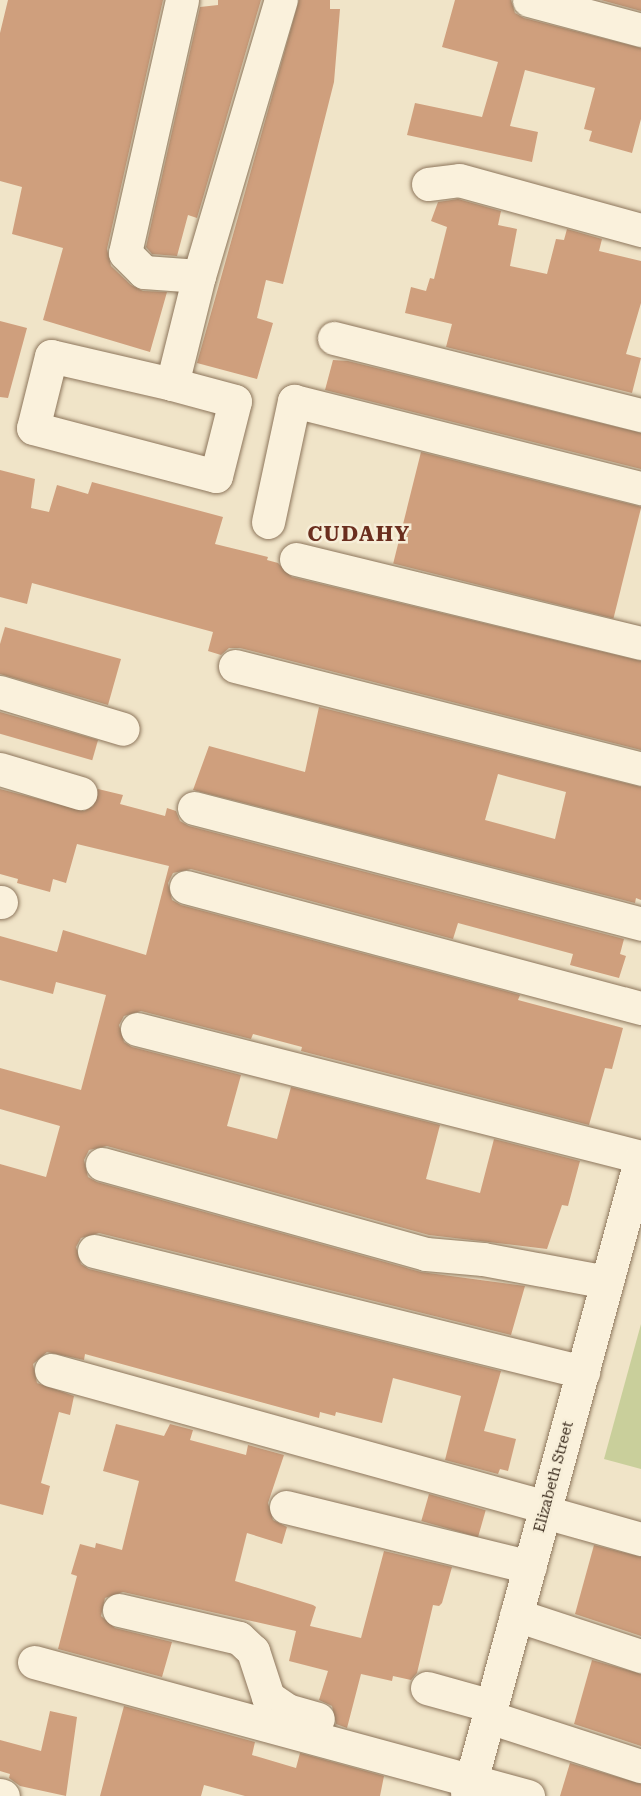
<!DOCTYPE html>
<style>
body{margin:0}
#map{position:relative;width:641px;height:1796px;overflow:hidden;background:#f0e4c8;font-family:"Roboto Serif",serif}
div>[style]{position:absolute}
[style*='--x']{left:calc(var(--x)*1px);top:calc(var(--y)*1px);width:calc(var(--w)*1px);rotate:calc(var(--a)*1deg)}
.green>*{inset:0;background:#c9cf9b}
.building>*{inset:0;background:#cf9f7d;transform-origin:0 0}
.roads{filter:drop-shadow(0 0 2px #8d765c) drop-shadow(0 0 2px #8d765c)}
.minor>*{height:33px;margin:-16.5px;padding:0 16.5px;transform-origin:16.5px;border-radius:16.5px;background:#faf1dc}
span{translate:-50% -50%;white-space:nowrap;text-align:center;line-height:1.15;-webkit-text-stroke:5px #f7eed8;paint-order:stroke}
.street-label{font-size:15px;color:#3d2e20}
.district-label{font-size:21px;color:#6b2e1e;font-weight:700;letter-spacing:1.5px}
</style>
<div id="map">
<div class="green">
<div style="clip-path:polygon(641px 1324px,641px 1469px,604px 1459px)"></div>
</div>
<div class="building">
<div style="clip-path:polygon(8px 0,163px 0,107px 249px,111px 266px,131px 285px,143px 291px,167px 292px,150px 352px,43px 320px,63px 248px,12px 234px,22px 187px,0 181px,0 33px)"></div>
<div style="clip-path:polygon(218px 0,261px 0,197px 218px,188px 215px,177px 256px,152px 254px,146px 247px,200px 7px,218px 5px)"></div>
<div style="clip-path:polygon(299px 0,330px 0,330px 9px,340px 9px,334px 82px,283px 284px,266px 280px,257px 318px,273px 323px,257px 379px,197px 363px)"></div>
<div style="clip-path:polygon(455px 0,511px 0,515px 13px,524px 18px,641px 48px,641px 119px,632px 153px,589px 141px,592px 131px,584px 129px,595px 88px,525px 70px,510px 126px,538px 132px,532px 162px,407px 135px,415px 103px,482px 117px,498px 62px,442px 47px)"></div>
<div style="clip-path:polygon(601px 0,641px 0,641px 11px)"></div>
<div style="clip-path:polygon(458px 199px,501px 211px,498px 225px,517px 229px,510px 266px,547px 274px,556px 239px,564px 240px,567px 229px,602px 239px,599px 251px,641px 261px,641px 303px,626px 354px,641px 358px,632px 393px,446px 347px,452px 324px,405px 313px,411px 287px,426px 291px,430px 278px,434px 279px,447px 227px,431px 221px,438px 202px)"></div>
<div style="clip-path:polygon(0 321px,27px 328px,8px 398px,0 397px)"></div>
<div style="clip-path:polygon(333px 360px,348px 361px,641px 433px,641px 469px,325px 390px)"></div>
<div style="left:421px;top:452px;width:227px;height:115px;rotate:14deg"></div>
<div style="clip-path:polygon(0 470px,35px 479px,31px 508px,49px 512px,57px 485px,88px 494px,92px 482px,223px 517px,215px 544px,268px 557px,267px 560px,278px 563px,292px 577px,641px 661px,641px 750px,240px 648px,229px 648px,221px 655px,208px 651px,213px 632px,32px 583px,27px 604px,0 597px)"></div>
<div style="clip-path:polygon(5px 627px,121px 659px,108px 705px,0 674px,0 644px)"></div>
<div style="clip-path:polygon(evenodd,319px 707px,641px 787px,641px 900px,636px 898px,635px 903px,193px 790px,209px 746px,305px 772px,319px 707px,498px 774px,566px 792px,555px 839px,485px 820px,498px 774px)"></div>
<div style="left:0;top:712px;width:102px;height:21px;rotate:16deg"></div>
<div style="clip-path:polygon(0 789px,84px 811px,93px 806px,98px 789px,123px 795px,120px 804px,165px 816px,167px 808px,176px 811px,180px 821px,189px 826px,624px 939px,620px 954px,626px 956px,619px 978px,570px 965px,573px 954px,458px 923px,453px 939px,191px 869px,173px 873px,168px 883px,172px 900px,181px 905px,520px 995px,518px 1000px,623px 1028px,612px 1069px,605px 1068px,589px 1125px,301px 1051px,302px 1047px,253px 1034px,251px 1039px,141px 1011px,124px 1016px,119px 1025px,124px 1042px,132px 1047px,241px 1075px,227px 1126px,277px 1139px,291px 1087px,440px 1125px,426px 1179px,480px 1193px,494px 1139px,580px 1161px,568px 1206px,562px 1205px,547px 1249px,429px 1235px,107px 1146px,89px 1150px,84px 1160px,88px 1177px,97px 1182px,421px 1272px,525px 1286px,511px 1335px,99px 1233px,81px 1238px,76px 1247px,81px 1264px,89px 1269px,501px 1371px,484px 1431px,516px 1439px,508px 1471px,500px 1469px,498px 1474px,445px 1460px,461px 1396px,393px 1378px,382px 1423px,336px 1412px,335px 1416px,320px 1412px,319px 1418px,85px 1354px,84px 1360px,47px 1352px,33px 1364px,37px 1383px,74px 1396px,70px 1415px,59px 1412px,41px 1483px,50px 1486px,43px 1515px,0 1504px,0 1164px,46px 1177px,60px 1126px,0 1109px,0 1068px,81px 1090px,106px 995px,56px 982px,53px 994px,0 980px,0 936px,57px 952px,63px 930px,146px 955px,169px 866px,77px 844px,66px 883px,53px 879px,50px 892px,17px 883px,18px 879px,0 874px)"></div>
<div style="clip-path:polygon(116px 1424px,164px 1436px,170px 1424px,193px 1430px,190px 1440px,246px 1455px,248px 1445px,284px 1455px,268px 1503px,273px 1520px,287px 1527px,282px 1544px,247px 1533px,235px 1581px,313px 1605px,316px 1607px,310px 1626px,361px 1638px,384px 1551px,452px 1567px,442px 1603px,439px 1606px,433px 1605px,417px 1673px,411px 1680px,393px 1676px,392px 1681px,361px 1674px,347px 1728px,336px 1724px,332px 1706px,319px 1700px,328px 1671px,289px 1661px,296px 1631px,123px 1592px,105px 1598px,101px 1616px,115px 1628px,172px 1642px,162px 1677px,58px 1649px,77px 1576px,71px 1574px,80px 1544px,95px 1548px,96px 1543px,122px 1550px,139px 1481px,103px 1471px)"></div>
<div style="left:429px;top:1494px;width:59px;height:28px;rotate:16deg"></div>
<div style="clip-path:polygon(594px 1545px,641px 1557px,641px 1636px,575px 1614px)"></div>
<div style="clip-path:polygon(592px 1660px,641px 1674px,641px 1746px,574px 1724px)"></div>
<div style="clip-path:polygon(124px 1706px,255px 1742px,252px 1755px,296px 1768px,300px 1753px,384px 1776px,380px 1796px,245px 1796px,204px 1785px,201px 1796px,100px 1796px)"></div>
<div style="clip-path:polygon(50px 1711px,77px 1717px,66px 1796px,20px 1786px,9px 1778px,10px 1774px,0 1771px,0 1740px,41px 1751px)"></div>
<div style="clip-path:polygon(570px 1763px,641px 1784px,641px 1796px,560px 1796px)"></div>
</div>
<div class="roads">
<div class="minor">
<div style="--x:182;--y:0;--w:259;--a:102.7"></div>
<div style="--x:125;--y:253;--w:27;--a:45"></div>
<div style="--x:144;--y:272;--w:55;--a:4.2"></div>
<div style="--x:199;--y:276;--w:288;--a:-73.5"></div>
<div style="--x:529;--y:0;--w:116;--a:15"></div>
<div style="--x:428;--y:184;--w:31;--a:-7"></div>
<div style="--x:459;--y:180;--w:189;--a:15.4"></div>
<div style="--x:334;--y:338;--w:317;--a:14.1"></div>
<div style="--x:172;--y:384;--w:124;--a:-167"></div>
<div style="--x:51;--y:356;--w:74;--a:104"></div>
<div style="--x:33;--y:428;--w:189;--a:14.7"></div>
<div style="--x:216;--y:476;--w:77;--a:-75.8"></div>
<div style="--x:235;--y:401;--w:65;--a:-164.9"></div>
<div style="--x:172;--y:384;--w:111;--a:-76"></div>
<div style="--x:268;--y:522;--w:124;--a:-77.9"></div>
<div style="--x:294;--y:401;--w:358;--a:14.1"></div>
<div style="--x:296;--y:559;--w:355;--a:13.7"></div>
<div style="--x:235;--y:666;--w:419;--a:14.2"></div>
<div style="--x:0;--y:692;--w:128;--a:16.7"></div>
<div style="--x:0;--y:769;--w:84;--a:16.7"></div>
<div style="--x:194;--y:808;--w:462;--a:14.5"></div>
<div style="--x:186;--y:887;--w:471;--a:14.9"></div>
<div style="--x:0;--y:902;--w:1;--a:0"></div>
<div style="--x:137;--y:1029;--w:520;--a:14.25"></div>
<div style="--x:102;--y:1164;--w:336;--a:15.5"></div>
<div style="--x:426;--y:1254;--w:57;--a:5"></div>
<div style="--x:483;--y:1259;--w:126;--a:10.5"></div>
<div style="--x:94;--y:1251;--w:504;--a:13.9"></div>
<div style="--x:51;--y:1370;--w:514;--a:15.47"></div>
<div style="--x:286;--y:1507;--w:251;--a:13.8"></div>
<div style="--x:545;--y:1512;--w:100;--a:15.7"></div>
<div style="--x:119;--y:1610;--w:123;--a:13.1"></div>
<div style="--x:239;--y:1638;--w:19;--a:43"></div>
<div style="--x:253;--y:1651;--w:48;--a:71.9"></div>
<div style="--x:268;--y:1697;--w:23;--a:34"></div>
<div style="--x:287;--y:1710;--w:32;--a:16"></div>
<div style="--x:516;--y:1615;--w:132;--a:18.2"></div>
<div style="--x:34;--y:1662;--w:512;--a:15.18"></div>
<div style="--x:427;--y:1688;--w:67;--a:15.5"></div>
<div style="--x:489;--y:1717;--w:160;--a:17.9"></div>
<div style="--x:0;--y:1795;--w:3;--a:18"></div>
<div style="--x:467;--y:1796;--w:662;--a:-74.77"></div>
</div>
</div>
<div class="street-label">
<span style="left:554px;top:1477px;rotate:-75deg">Elizabeth Street</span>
</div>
<div class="district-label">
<span style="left:359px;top:534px">CUDAHY</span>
</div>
</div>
